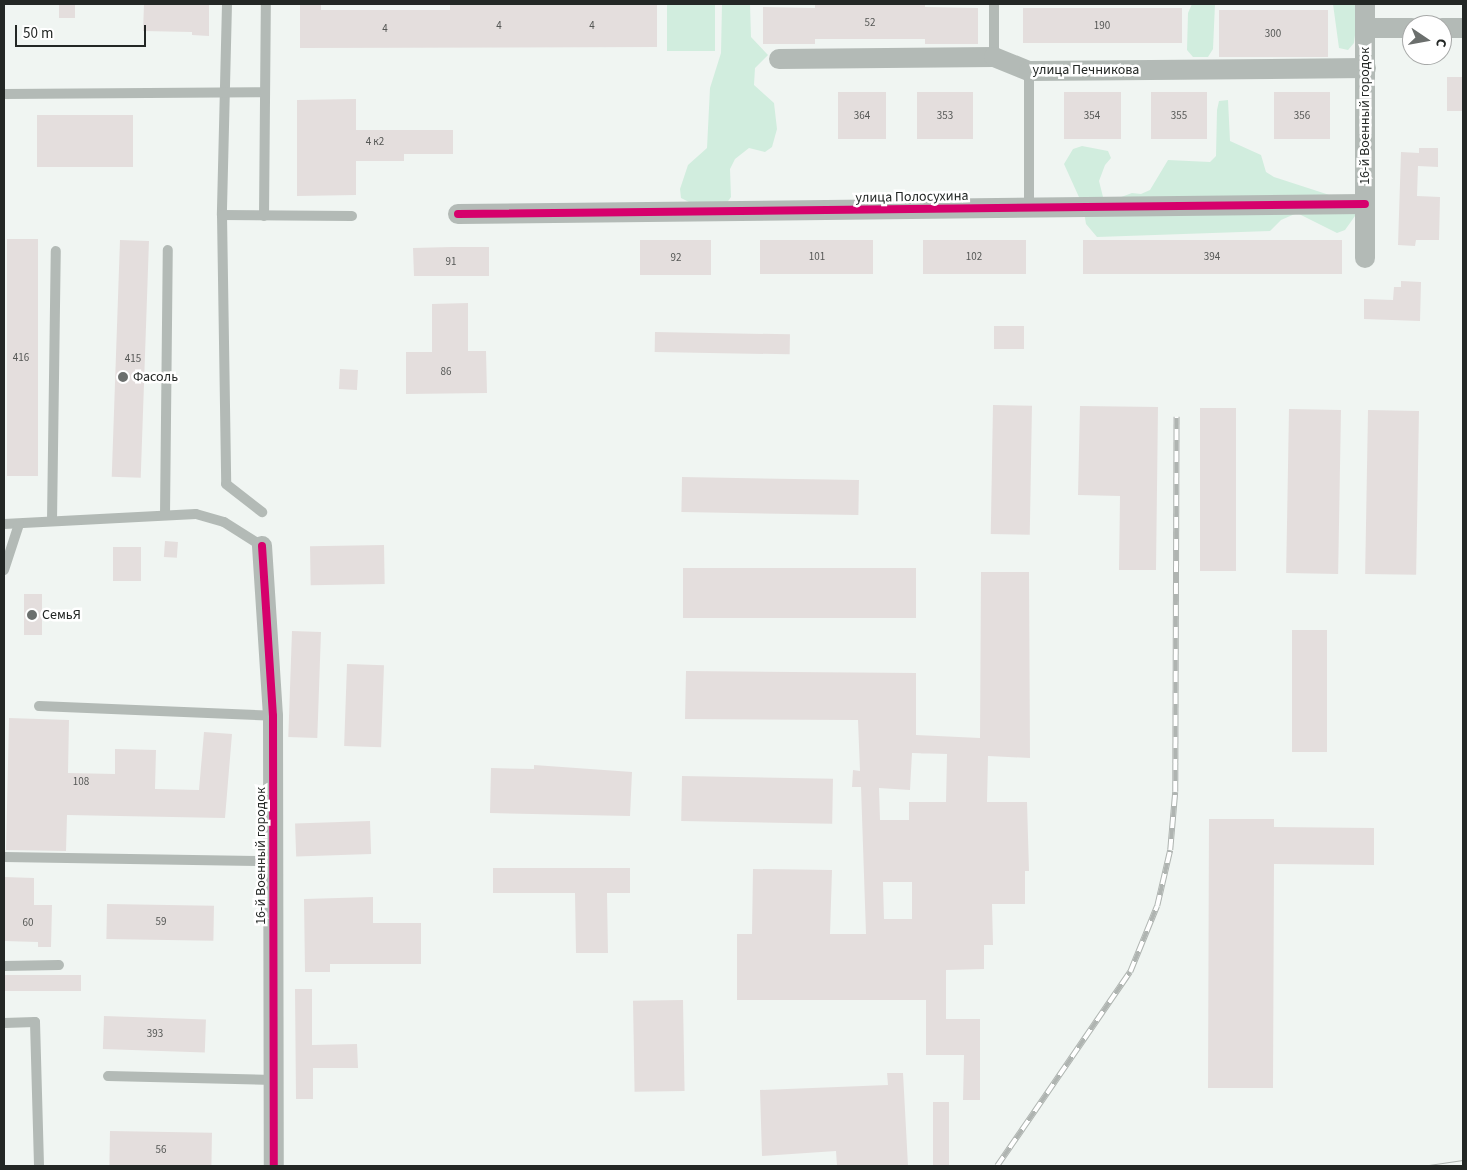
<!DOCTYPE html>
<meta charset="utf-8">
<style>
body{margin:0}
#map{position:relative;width:1467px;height:1170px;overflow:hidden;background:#f0f5f2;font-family:"Source Sans 3",sans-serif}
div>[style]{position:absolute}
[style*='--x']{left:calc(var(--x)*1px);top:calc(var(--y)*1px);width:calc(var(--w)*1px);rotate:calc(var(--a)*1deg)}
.green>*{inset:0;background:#d1edde;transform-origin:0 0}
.building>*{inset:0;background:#e4dedd;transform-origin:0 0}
.lane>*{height:10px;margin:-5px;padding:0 5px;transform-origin:5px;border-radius:5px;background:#b3bab6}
.street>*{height:20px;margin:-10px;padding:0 10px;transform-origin:10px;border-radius:10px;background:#b3bab6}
.tram>*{height:1px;margin:-0.5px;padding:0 0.5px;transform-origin:0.5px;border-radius:0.5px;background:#afb4b1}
.rail>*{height:5.5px;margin-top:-2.75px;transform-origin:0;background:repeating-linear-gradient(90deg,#fff 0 11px,#afb4b1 0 22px);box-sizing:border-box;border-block:1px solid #afb4b1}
.cycleway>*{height:8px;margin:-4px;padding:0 4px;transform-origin:4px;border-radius:4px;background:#d6006c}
.dots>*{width:14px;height:14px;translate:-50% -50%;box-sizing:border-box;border:2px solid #fff;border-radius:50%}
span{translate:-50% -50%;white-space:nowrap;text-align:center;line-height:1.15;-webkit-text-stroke:5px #fff;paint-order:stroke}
.number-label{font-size:11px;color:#555755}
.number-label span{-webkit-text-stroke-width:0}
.street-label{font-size:14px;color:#232725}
.poi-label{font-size:14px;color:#232725}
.left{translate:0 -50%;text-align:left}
.frame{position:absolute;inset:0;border:5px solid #232725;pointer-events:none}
.north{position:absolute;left:1402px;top:15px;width:50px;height:50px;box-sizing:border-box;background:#fff;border:1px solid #a7a9a8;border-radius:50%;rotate:102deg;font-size:14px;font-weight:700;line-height:20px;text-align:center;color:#232725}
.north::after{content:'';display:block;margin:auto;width:18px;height:22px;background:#6b6f6d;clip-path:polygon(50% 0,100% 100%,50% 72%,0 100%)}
.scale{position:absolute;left:15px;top:25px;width:131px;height:22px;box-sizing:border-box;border:2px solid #232725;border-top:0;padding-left:6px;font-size:15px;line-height:18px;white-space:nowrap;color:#232725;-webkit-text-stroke:4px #fff;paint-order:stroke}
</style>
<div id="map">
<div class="green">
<div style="left:667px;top:4px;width:48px;height:47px"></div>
<div style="clip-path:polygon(722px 4px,750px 4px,751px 37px,768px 55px,755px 68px,754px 85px,774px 103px,777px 129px,772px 147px,765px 152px,749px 148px,735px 159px,730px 169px,731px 197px,726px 204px,697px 206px,681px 198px,680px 189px,688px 165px,707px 148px,710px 88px,721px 53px)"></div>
<div style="clip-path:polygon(1192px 4px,1215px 4px,1213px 49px,1208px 57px,1193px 57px,1187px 50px,1188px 13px)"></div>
<div style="clip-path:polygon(1329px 4px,1359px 4px,1354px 43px,1348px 50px,1339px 48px,1333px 4px)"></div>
<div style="clip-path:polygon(1228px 100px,1230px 141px,1261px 155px,1266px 172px,1274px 177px,1351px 202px,1356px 208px,1355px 216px,1345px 230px,1337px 233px,1297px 213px,1281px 220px,1270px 231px,1097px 237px,1086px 224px,1083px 206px,1064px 164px,1073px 149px,1082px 146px,1108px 151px,1111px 158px,1105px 165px,1099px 181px,1103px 197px,1108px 202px,1132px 193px,1141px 194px,1150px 190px,1168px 160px,1210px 162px,1216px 156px,1217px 110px,1219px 101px)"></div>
</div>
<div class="building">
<div style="left:59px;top:4px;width:16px;height:14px"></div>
<div style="clip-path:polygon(144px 4px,209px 4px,209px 36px,192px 35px,192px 32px,143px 31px)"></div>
<div style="clip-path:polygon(300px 4px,321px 4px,321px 10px,450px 10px,450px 4px,657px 4px,657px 47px,300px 48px)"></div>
<div style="clip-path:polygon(815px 4px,925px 4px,925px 7px,978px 8px,978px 44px,925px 44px,925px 39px,815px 39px,815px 44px,763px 44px,763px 7px,815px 8px)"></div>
<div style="left:1182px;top:8px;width:35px;height:159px;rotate:90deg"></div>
<div style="left:1219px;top:10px;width:109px;height:47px"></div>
<div style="left:1463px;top:77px;width:34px;height:16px;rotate:90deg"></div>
<div style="left:838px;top:92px;width:48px;height:47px"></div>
<div style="left:917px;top:92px;width:56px;height:47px"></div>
<div style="left:1064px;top:92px;width:57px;height:47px"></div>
<div style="left:1151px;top:92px;width:56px;height:47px"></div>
<div style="left:1274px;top:92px;width:56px;height:47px"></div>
<div style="clip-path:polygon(356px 99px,356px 130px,453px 130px,453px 154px,404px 154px,404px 161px,356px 161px,356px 195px,297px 196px,297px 100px)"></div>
<div style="left:37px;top:115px;width:96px;height:52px"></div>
<div style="clip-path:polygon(1419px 148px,1438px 148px,1438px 167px,1418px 166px,1417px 196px,1440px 197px,1439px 240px,1416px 240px,1415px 246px,1398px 245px,1401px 152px,1419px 153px)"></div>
<div style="left:7px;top:239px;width:31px;height:237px"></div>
<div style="left:120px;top:240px;width:29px;height:237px;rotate:2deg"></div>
<div style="left:711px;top:240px;width:35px;height:71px;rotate:90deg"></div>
<div style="left:760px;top:240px;width:113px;height:34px"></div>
<div style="left:923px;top:240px;width:103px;height:34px"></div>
<div style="left:1083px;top:240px;width:259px;height:34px"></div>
<div style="clip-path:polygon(452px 247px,489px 247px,489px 276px,414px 276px,413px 248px)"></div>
<div style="clip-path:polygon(1401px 281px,1421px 282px,1420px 321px,1364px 319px,1364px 299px,1393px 300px,1394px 287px,1401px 287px)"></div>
<div style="clip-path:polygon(468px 303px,468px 351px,486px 351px,487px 393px,406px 394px,406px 352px,432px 352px,432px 304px)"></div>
<div style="left:994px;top:326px;width:30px;height:23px"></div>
<div style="left:655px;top:332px;width:135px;height:20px;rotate:1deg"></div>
<div style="left:340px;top:369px;width:18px;height:20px;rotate:3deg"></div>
<div style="left:993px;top:405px;width:39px;height:129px;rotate:1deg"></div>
<div style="clip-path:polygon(1080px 406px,1158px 407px,1156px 570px,1119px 570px,1120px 496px,1078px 495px)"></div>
<div style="left:1200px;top:408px;width:36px;height:163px"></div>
<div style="left:1289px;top:409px;width:52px;height:164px;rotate:1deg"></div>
<div style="left:1368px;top:410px;width:51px;height:164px;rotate:1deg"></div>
<div style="left:682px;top:477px;width:177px;height:35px;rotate:1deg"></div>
<div style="left:165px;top:541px;width:13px;height:16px;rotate:4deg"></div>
<div style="left:384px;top:545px;width:39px;height:74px;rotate:89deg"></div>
<div style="left:113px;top:547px;width:28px;height:34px"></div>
<div style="left:683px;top:568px;width:233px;height:50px"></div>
<div style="clip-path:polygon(evenodd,981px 572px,1029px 572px,1030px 758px,988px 756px,987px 802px,1027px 802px,1029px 871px,1025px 871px,1025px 904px,992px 904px,993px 945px,984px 945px,984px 969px,946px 970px,946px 1019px,980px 1019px,980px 1100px,963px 1100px,964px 1055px,926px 1055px,926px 1000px,737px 1000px,737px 934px,752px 934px,753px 869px,832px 870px,830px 934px,866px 934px,861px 787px,852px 787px,853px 770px,860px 771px,858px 720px,685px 719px,686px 671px,916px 673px,916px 735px,980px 738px,981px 572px,912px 753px,947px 754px,946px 802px,909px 802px,909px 820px,880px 820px,879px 788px,910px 790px,912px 753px,981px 572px,883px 882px,912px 882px,912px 919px,884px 919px,883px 882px)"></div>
<div style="left:24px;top:594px;width:18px;height:41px"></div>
<div style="left:1292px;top:630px;width:35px;height:122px"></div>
<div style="left:292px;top:631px;width:29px;height:106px;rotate:2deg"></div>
<div style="left:347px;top:664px;width:37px;height:82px;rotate:2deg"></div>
<div style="clip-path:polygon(9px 718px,69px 720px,68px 773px,115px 774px,115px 749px,156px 750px,155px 789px,199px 790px,204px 732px,232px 734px,225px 818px,67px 815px,66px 851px,6px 850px)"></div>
<div style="clip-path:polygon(534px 765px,632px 772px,630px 816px,490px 813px,491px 768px,534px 769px)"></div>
<div style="left:682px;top:776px;width:151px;height:45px;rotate:1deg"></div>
<div style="clip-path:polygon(1209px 819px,1274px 819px,1274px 827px,1374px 828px,1374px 865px,1274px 864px,1273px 1088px,1208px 1088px)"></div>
<div style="left:370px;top:821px;width:33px;height:75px;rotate:88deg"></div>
<div style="clip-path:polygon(493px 868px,630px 868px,630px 893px,607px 893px,608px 953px,576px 953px,575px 893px,493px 893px)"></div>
<div style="clip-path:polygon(4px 877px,34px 878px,34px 905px,52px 905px,51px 947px,38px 947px,38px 942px,4px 941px)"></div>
<div style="clip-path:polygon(373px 897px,373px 923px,421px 923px,421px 964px,330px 964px,330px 972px,305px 972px,304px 899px)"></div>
<div style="left:107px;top:904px;width:107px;height:35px;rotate:1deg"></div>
<div style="left:81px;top:975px;width:16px;height:77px;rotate:90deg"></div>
<div style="clip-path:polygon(295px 989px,312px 989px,312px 1045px,357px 1044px,358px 1068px,313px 1068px,313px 1099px,296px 1099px)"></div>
<div style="left:683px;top:1000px;width:91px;height:50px;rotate:89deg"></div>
<div style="left:104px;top:1016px;width:102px;height:33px;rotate:2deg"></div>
<div style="clip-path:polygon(887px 1073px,903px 1073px,908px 1166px,837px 1166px,836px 1151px,762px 1156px,760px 1090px,888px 1085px)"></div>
<div style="left:933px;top:1102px;width:16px;height:64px"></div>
<div style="left:110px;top:1131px;width:102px;height:35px;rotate:1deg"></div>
</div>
<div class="lane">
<div style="--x:227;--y:4;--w:211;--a:91.4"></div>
<div style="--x:222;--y:215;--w:269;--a:89.1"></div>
<div style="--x:226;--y:484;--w:46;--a:37.9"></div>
<div style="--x:994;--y:57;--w:53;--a:-90"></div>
<div style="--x:1029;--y:71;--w:137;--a:90"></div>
<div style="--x:4;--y:94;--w:260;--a:-0.4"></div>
<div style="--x:222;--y:215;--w:130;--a:0.4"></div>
<div style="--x:264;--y:216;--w:212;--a:-89.5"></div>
<div style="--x:165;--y:515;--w:265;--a:-89.4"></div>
<div style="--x:52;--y:521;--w:270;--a:-89.2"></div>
<div style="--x:4;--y:524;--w:192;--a:-3"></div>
<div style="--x:196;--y:514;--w:29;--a:16"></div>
<div style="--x:224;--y:522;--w:45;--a:32.3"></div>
<div style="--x:4;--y:570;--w:48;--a:-71.9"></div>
<div style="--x:39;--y:706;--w:234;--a:2.4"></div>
<div style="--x:4;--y:857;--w:269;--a:0.9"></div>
<div style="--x:4;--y:966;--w:55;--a:-1"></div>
<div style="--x:4;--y:1023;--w:31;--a:-2"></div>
<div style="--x:35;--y:1022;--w:144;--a:88.4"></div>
<div style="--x:108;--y:1076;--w:166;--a:1.4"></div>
</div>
<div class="street">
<div style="--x:1365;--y:28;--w:47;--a:0"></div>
<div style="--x:1442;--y:28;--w:21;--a:0"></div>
<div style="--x:779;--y:59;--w:215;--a:-0.5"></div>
<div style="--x:994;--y:57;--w:38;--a:22"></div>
<div style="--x:1029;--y:71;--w:337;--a:-0.5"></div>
<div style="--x:458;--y:214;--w:907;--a:-0.63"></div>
<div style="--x:1365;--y:258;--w:254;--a:-90"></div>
<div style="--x:262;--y:546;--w:170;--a:86.3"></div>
<div style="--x:273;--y:716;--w:450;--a:89.9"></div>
</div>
<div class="tram">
<div style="--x:1422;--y:1166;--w:41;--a:-8.3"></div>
</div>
<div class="rail">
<div style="--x:997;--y:1166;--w:235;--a:-55.6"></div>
<div style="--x:1130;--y:972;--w:71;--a:-67.8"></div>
<div style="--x:1157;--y:906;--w:57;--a:-76.9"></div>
<div style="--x:1170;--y:850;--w:58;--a:-85.1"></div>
<div style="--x:1175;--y:792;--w:375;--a:-89.8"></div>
</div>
<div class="cycleway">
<div style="--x:458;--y:214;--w:907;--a:-0.63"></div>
<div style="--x:262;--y:546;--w:170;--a:86.3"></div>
<div style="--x:273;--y:716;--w:450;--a:89.9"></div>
</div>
<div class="dots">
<div style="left:123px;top:377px;background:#6b6f6d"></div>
<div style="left:32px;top:615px;background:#6b6f6d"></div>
</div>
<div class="number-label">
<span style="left:870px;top:23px">52</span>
<span style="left:499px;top:26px">4</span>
<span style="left:592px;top:26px">4</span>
<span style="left:1102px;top:26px">190</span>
<span style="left:385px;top:29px">4</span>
<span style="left:1273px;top:34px">300</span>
<span style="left:862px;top:116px">364</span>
<span style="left:945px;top:116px">353</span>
<span style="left:1092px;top:116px">354</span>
<span style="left:1179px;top:116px">355</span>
<span style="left:1302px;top:116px">356</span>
<span style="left:375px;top:142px">4 к2</span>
<span style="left:817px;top:257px">101</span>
<span style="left:974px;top:257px">102</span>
<span style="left:1212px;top:257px">394</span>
<span style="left:676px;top:258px">92</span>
<span style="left:451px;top:262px">91</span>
<span style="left:21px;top:358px">416</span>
<span style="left:133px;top:359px">415</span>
<span style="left:446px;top:372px">86</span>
<span style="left:81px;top:782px">108</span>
<span style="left:161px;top:922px">59</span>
<span style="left:28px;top:923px">60</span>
<span style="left:155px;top:1034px">393</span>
<span style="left:161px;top:1150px">56</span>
</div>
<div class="street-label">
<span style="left:1086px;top:70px">улица Печникова</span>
<span style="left:1365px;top:116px;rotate:-90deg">16-й Военный городок</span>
<span style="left:912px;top:197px;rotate:-1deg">улица Полосухина</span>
<span style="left:261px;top:856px;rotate:-90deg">16-й Военный городок</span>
</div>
<div class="poi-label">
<span class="left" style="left:133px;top:377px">Фасоль</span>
<span class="left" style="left:42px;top:615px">СемьЯ</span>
</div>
<div class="frame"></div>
<div class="north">С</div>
<div class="scale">50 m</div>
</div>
